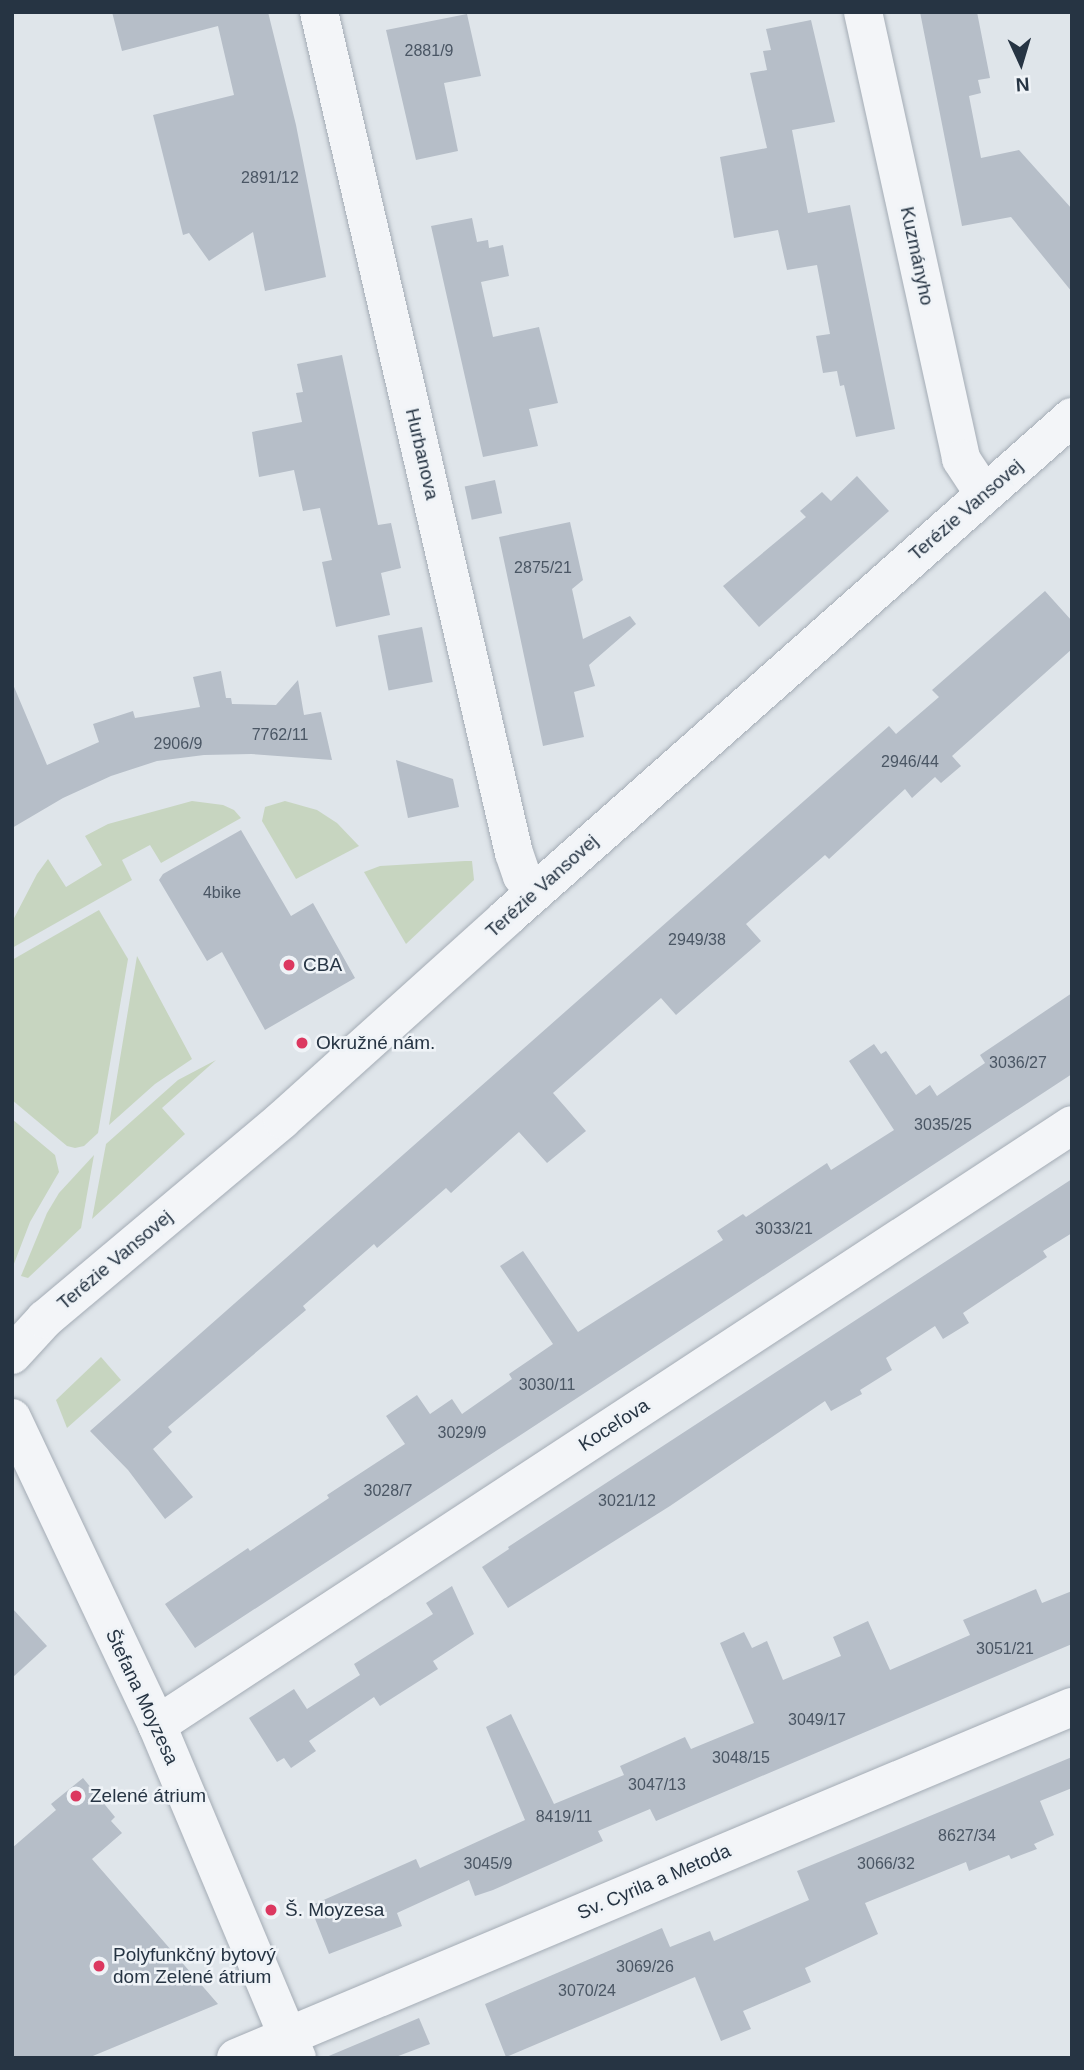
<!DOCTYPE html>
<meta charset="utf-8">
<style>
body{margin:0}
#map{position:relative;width:1084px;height:2070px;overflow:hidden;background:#dfe5ea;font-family:Arial,sans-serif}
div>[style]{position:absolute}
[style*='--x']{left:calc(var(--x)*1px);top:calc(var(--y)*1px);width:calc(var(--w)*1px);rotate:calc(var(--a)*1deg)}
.green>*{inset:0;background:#c7d5c0}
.building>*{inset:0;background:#b6bec8;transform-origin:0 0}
.roads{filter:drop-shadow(0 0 2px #a4acb5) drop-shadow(0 0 2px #a4acb5)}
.minor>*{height:38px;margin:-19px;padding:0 19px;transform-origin:19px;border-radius:19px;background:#f3f5f8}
.dots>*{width:19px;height:19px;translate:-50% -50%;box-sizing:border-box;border:4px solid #eff3f7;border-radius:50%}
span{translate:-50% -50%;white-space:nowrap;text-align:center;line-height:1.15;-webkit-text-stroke:5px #eff3f7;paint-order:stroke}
.number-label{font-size:16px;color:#4a5664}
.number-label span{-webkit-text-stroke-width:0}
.street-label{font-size:19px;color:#263443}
.poi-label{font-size:19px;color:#263443}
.left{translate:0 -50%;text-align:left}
.frame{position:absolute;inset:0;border:14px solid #263443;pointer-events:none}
.north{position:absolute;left:986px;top:28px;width:70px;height:70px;-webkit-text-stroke:5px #eff3f7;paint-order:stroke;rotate:176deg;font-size:19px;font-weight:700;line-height:28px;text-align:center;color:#263443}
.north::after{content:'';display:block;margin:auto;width:24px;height:32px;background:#263443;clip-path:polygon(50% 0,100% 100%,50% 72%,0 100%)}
</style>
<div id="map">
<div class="green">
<div style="clip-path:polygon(192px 801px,223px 805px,234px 810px,241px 818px,161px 863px,150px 845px,122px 860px,132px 880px,12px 948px,12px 922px,37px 874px,48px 859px,66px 887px,102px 865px,85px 836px,108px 824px)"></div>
<div style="clip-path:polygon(285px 801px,317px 810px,337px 823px,359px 846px,296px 879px,262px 821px,265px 807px)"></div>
<div style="clip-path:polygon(465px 861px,472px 861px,474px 880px,406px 944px,364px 872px,380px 866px)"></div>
<div style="clip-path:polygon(99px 910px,128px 959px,98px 1133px,84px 1146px,75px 1148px,67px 1146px,12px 1100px,12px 960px)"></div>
<div style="clip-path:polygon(137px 956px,192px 1059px,155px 1084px,109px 1125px)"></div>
<div style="clip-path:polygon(216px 1060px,162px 1108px,185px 1134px,92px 1219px,106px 1144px,178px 1080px)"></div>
<div style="clip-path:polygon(12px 1119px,55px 1155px,59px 1172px,30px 1222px,12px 1269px)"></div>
<div style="clip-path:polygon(94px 1155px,81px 1228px,28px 1278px,21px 1276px,47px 1213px,59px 1193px)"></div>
<div style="clip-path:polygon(101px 1357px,121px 1380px,67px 1428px,56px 1400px)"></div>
</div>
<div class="building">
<div style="clip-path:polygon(112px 12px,268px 12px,296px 125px,326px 277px,265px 291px,253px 232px,209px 261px,189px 233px,183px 235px,153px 115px,234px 95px,218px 26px,122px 51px)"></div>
<div style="clip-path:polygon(920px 12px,977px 12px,990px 78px,978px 80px,981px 93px,969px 96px,981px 158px,1019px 150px,1072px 209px,1072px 292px,1011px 217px,962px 226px)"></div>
<div style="clip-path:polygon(467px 14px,481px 76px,444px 83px,458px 151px,416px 160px,386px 30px)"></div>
<div style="clip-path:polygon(811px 20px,835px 122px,792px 130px,808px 213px,850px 205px,895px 429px,856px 437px,844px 385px,840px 386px,837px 371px,823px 373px,816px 336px,830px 334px,817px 265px,787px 270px,778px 230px,734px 238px,720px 157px,767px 148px,750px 73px,767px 70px,763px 51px,771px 50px,766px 29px)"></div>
<div style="clip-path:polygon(472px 218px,477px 242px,488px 240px,489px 248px,503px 245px,509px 276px,481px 282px,493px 337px,539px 327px,558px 403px,529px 409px,538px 446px,483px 457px,431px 226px)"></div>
<div style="clip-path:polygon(342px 355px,378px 525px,391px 523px,401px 568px,381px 573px,390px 615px,336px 627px,322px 562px,332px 560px,320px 508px,303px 511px,294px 470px,259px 477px,252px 432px,302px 422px,296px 393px,303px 392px,297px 364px)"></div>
<div style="clip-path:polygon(857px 476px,889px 511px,759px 627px,723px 586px,806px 517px,800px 511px,822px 492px,831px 501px)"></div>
<div style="left:495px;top:480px;width:34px;height:31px;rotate:78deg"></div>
<div style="clip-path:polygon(570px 522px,583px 580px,572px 589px,583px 639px,630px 616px,636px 624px,589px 665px,595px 686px,574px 692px,584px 737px,543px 746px,499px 537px)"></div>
<div style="clip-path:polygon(1045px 591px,1072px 621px,1072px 649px,952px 756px,961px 766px,941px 783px,935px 777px,912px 798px,905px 789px,829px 859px,825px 855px,746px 924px,761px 941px,676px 1015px,661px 998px,553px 1093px,586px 1131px,547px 1163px,519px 1132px,451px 1193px,446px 1188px,377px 1248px,374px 1244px,303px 1306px,306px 1310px,168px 1427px,172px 1432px,153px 1449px,193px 1497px,165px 1519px,128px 1470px,90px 1431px,889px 726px,896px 734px,939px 697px,932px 690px)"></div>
<div style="left:422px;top:627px;width:56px;height:45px;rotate:79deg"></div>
<div style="clip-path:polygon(221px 671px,226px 698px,231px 698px,232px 704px,276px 705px,298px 680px,304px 715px,321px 712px,332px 760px,251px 754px,204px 755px,157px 761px,111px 776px,63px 798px,12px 828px,12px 682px,47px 765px,99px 742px,93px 724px,133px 711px,135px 718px,200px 707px,193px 677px)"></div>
<div style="clip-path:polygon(396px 760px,453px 779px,459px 807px,408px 818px)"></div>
<div style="clip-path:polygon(241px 830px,291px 916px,313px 903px,355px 978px,265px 1030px,222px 952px,207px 961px,159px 880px,163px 874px)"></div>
<div style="clip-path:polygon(1072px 993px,1072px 1074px,195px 1648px,165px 1604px,248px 1548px,250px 1551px,329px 1498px,327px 1495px,405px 1444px,386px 1416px,417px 1395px,430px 1414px,452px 1399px,462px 1414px,512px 1379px,509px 1374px,553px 1344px,500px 1266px,523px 1251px,578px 1332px,723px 1240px,717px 1231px,743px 1214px,746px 1217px,827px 1163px,831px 1170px,894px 1130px,849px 1061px,874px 1044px,881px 1054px,886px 1051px,916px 1095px,930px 1085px,937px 1096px,985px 1063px,980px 1055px)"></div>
<div style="clip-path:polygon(1072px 1179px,1072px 1233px,1043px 1251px,1047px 1257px,963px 1313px,969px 1323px,943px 1339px,935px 1326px,886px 1358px,892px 1370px,860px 1390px,862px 1394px,831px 1411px,825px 1401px,670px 1506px,508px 1608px,482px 1567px,509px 1549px,508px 1547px)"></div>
<div style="clip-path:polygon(452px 1586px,474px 1634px,433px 1661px,438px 1669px,380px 1706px,374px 1697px,309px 1741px,316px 1751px,291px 1768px,284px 1758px,277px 1762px,249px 1718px,294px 1689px,307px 1709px,360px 1675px,354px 1664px,433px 1614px,426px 1603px)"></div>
<div style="clip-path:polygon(1036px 1589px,1042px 1603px,1072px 1591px,1072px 1644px,656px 1821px,650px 1809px,598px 1831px,603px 1841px,493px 1890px,475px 1896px,469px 1880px,397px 1913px,402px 1926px,329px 1954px,310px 1906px,416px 1859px,420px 1868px,525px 1820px,486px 1727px,511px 1714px,554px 1804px,624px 1775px,620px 1766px,685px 1737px,691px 1749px,754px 1723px,720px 1643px,744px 1632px,752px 1648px,767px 1641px,783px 1680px,841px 1656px,833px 1637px,868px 1621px,890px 1670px,970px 1635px,963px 1620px)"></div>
<div style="clip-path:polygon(12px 1608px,47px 1646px,12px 1678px)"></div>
<div style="clip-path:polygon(1072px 1757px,1072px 1788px,1040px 1801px,1054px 1835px,1034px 1844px,1037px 1849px,1011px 1859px,1009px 1855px,969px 1871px,966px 1862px,865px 1903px,878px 1934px,805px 1968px,811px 1982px,743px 2011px,751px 2029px,721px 2041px,695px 1977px,506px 2057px,485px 2004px,662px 1928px,670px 1947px,710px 1931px,714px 1941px,809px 1900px,797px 1871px)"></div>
<div style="clip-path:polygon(83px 1778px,115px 1817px,111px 1821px,122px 1833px,92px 1859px,218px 2004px,88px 2058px,12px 2058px,12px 1848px,56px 1810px,51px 1804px)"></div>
<div style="clip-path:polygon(419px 2018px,430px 2044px,393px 2058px,324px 2058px)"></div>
</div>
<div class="roads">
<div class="minor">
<div style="--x:319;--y:12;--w:863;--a:76.95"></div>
<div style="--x:514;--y:853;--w:24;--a:71"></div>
<div style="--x:522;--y:876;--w:21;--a:51"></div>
<div style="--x:863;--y:12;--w:458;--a:77.6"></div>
<div style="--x:961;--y:459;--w:42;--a:56.7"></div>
<div style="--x:12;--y:1355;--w:49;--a:-47.5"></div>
<div style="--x:45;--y:1319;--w:309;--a:-40"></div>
<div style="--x:282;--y:1120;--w:302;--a:-42"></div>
<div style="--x:506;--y:918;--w:756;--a:-41.51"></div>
<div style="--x:12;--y:1418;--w:340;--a:64.7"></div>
<div style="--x:157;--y:1725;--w:361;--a:67.2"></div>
<div style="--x:157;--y:1725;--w:1094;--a:-33.25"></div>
<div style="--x:236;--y:2058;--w:907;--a:-22.78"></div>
</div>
</div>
<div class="dots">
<div style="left:289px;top:965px;background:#dc3860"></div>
<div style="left:302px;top:1043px;background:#dc3860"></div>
<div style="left:76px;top:1796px;background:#dc3860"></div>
<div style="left:271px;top:1910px;background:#dc3860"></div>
<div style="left:99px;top:1966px;background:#dc3860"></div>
</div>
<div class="number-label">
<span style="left:429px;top:51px">2881/9</span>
<span style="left:270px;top:178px">2891/12</span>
<span style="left:543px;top:568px">2875/21</span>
<span style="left:280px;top:735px">7762/11</span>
<span style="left:178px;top:744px">2906/9</span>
<span style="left:910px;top:762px">2946/44</span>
<span style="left:222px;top:893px">4bike</span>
<span style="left:697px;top:940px">2949/38</span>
<span style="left:1018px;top:1063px">3036/27</span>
<span style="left:943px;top:1125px">3035/25</span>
<span style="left:784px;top:1229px">3033/21</span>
<span style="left:547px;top:1385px">3030/11</span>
<span style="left:462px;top:1433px">3029/9</span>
<span style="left:388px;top:1491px">3028/7</span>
<span style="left:627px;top:1501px">3021/12</span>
<span style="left:1005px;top:1649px">3051/21</span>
<span style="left:817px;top:1720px">3049/17</span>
<span style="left:741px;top:1758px">3048/15</span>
<span style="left:657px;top:1785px">3047/13</span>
<span style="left:564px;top:1817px">8419/11</span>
<span style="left:967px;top:1836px">8627/34</span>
<span style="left:488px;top:1864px">3045/9</span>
<span style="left:886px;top:1864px">3066/32</span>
<span style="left:645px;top:1967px">3069/26</span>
<span style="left:587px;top:1991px">3070/24</span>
</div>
<div class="street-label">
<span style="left:917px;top:256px;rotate:78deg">Kuzmányho</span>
<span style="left:422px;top:454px;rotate:77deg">Hurbanova</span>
<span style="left:966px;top:510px;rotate:-41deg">Terézie Vansovej</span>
<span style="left:542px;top:886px;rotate:-42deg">Terézie Vansovej</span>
<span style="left:115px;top:1260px;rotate:-40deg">Terézie Vansovej</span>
<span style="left:614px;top:1425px;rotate:-33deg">Koceľova</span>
<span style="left:142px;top:1697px;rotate:65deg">Štefana Moyzesa</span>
<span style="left:654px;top:1882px;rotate:-23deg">Sv. Cyrila a Metoda</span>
</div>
<div class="poi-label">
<span class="left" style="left:303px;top:965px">CBA</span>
<span class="left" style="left:316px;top:1043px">Okružné nám.</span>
<span class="left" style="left:90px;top:1796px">Zelené átrium</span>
<span class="left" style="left:285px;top:1910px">Š. Moyzesa</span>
<span class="left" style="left:113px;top:1966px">Polyfunkčný bytový<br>dom Zelené átrium</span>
</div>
<div class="frame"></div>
<div class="north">N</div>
</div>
